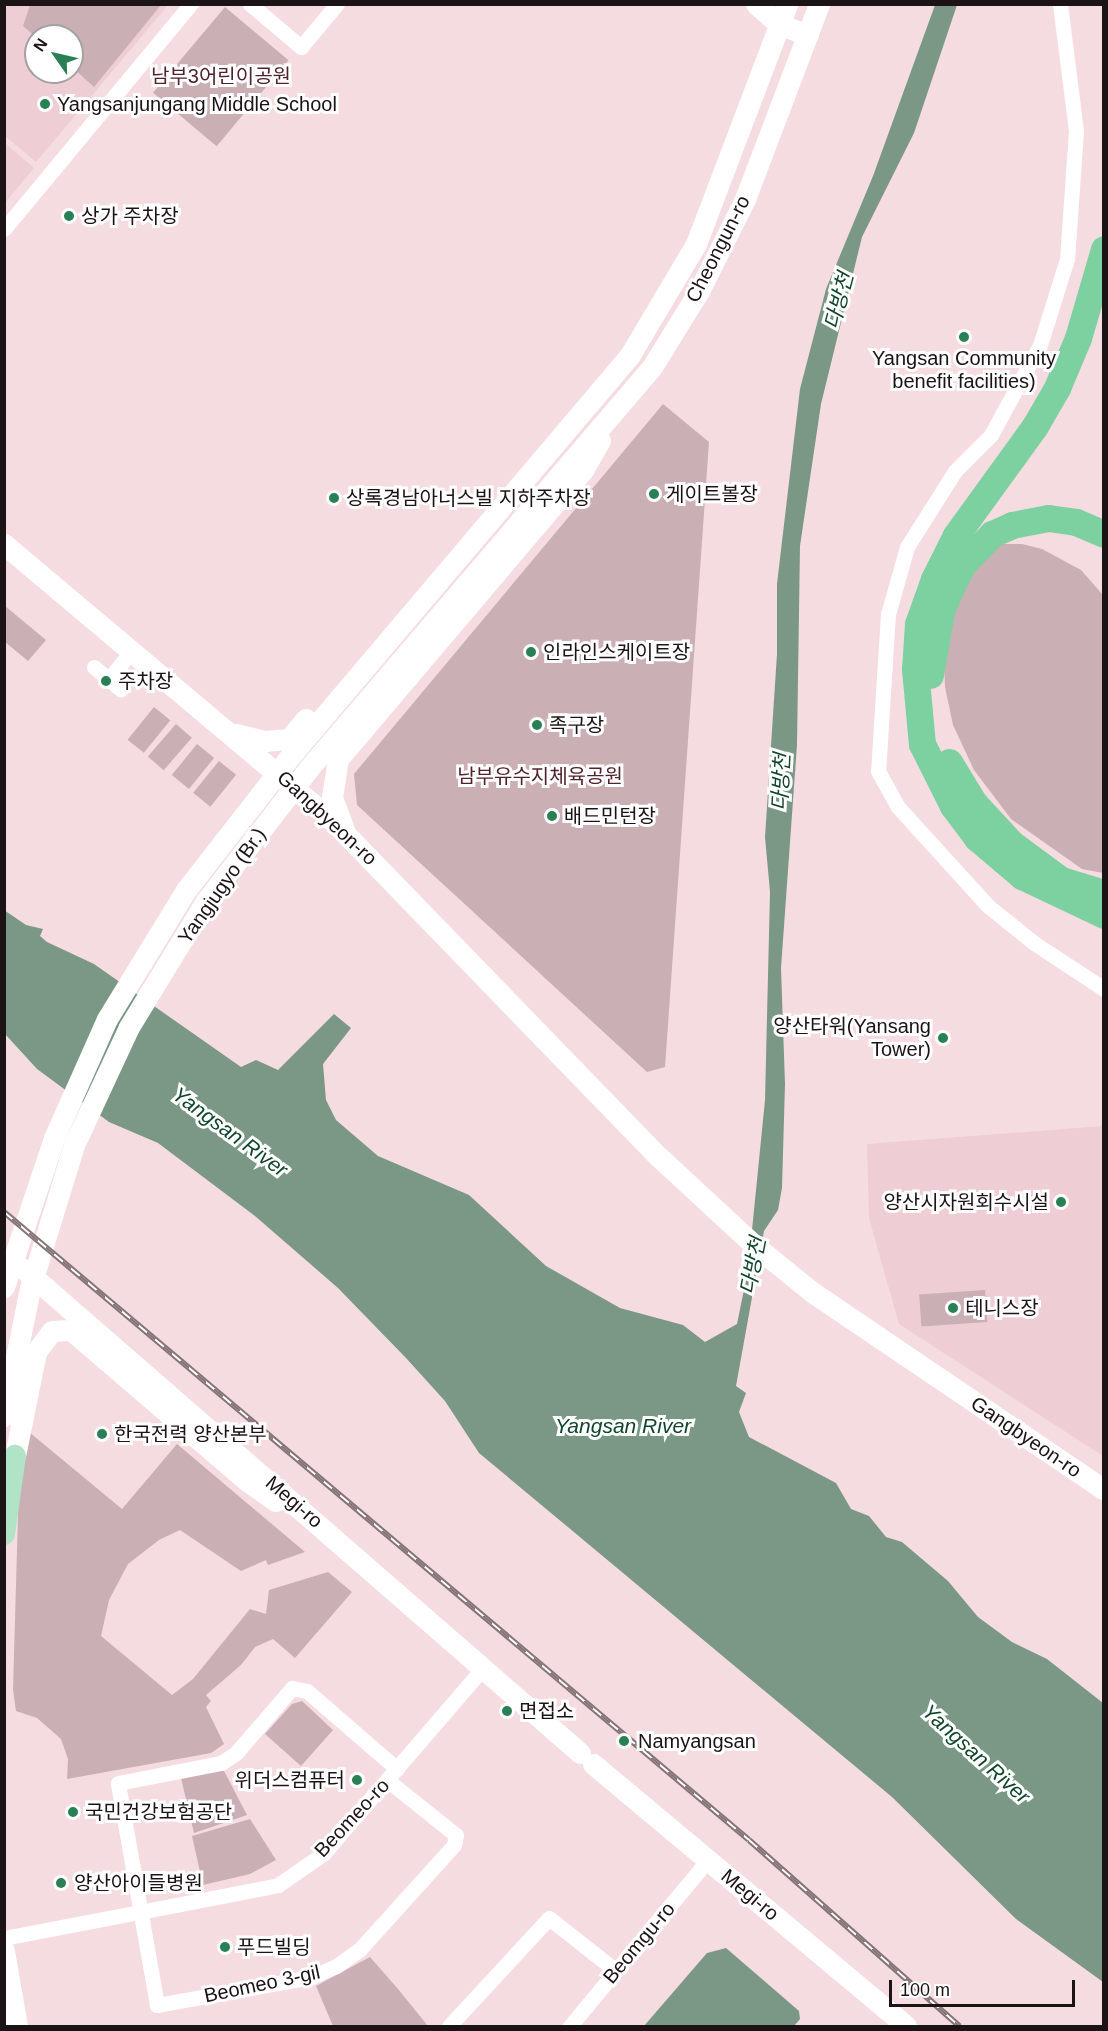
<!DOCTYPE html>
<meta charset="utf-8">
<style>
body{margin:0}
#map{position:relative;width:1108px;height:2031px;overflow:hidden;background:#f5dce1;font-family:Helvetica,"Noto Sans KR",sans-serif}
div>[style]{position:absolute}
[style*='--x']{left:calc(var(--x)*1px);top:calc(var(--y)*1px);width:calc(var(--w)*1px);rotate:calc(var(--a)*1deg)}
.built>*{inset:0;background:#eecdd4}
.green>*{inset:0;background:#caafb5;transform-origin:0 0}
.water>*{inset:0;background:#7b9886}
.street>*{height:15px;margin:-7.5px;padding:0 7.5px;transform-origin:7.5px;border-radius:7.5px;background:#fff}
.secondary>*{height:21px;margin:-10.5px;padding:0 10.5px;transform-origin:10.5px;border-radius:10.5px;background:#fff}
.primary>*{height:22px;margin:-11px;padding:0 11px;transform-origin:11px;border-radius:11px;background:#b1e3c6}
.highway>*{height:27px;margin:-13.5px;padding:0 13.5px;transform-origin:13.5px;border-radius:13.5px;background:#7dd0a0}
.rail>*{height:6px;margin-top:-3px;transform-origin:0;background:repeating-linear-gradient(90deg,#fff 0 11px,#847477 0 22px);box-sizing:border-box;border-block:2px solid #847477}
.dots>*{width:16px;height:16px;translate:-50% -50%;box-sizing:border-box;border:3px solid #fff;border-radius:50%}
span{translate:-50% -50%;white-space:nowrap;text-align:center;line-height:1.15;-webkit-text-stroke:6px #fff;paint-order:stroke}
.park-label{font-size:20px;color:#50212e}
.poi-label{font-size:20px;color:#1b1315}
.left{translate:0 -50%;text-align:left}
.right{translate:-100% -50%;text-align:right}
.street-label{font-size:20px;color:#1b1315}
.water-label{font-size:21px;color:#10462b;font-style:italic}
.frame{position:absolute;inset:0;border:6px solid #1b1315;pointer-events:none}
.north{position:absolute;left:24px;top:24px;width:60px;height:60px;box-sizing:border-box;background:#fff;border:2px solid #a4a1a1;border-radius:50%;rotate:304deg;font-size:16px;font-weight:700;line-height:24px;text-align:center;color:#1b1315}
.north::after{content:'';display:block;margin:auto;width:21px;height:27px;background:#298055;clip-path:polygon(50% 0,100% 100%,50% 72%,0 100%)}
.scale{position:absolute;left:889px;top:1980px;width:186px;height:27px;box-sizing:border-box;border:3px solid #1b1315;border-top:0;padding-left:8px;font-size:18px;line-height:21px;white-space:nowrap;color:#1b1315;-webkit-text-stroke:4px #fff;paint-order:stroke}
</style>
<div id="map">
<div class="built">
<div style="clip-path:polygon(evenodd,5px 5px,168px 5px,36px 162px,5px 136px,5px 5px,36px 36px,72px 36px,72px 72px,36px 72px,36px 36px)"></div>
<div style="clip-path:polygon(5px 143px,34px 168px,5px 203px)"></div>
<div style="clip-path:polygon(1103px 1126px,1103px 1456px,899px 1324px,869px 1218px,867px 1144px)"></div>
</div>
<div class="green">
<div style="clip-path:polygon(30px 5px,30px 4px,161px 5px,94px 87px,72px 67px,72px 36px,36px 37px,23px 26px)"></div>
<div style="left:225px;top:7px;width:83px;height:112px;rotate:40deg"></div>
<div style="clip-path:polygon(663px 404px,709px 442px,665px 1067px,647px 1072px,357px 805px,354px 774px)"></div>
<div style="clip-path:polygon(999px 544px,1022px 544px,1042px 549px,1081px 570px,1103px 595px,1103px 873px,1082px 869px,1011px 819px,974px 770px,953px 725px,945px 687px,943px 633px,985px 548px)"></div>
<div style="clip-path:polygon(5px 606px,46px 640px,28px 661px,5px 642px)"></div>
<div style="left:154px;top:707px;width:21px;height:42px;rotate:39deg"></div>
<div style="left:176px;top:724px;width:21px;height:43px;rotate:41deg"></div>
<div style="left:197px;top:744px;width:22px;height:40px;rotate:39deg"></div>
<div style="left:219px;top:761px;width:22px;height:41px;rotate:39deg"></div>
<div style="left:985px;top:1290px;width:32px;height:66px;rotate:86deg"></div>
<div style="clip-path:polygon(29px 1432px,122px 1509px,177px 1444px,305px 1552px,268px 1565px,266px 1560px,241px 1571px,180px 1530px,159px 1540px,128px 1564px,109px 1600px,101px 1636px,172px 1695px,193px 1679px,250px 1609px,266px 1614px,269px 1590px,328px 1572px,352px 1592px,295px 1658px,273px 1639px,255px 1647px,241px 1665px,206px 1695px,211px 1701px,206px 1707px,224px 1744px,211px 1753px,67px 1779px,68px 1759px,61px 1739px,37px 1718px,16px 1711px,13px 1690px,19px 1480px)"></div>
<div style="clip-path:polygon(302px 1701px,333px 1730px,301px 1766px,265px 1734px,292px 1704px)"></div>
<div style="clip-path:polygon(223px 1769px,247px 1815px,194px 1833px,181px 1778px)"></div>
<div style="clip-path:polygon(250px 1819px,276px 1860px,250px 1874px,203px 1885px,192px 1836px)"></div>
<div style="clip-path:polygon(370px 1957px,398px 1989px,428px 2026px,333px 2026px,316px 1986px)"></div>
</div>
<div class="water">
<div style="clip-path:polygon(935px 5px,957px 5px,914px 133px,862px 237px,821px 404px,800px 546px,797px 745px,781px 968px,785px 1084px,782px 1188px,778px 1210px,764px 1231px,736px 1386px,746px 1393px,739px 1412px,749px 1437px,836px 1483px,851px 1509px,869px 1516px,886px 1537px,902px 1542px,948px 1581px,978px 1617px,1012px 1642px,1047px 1659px,1103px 1703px,1103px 1982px,1016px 1919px,892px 1797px,479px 1453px,445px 1401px,406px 1358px,338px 1288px,255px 1216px,158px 1143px,109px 1122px,37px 1069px,5px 1034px,4px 910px,26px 925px,43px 929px,40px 936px,47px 942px,94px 964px,241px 1067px,256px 1060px,278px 1070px,334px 1014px,351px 1028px,323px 1064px,326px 1100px,336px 1120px,378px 1156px,469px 1195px,546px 1266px,620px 1308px,683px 1325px,705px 1342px,737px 1324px,748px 1270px,765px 1100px,770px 892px,765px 837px,777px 654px,777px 584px,800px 389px,826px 289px,873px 176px)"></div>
<div style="clip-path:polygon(726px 1948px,799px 2011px,800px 2019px,794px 2026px,644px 2026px,707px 1953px)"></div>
</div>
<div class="street">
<div style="--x:250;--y:4;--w:67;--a:40.1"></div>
<div style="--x:301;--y:47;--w:56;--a:-50.1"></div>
<div style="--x:1060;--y:4;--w:128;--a:82.8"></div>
<div style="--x:1076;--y:131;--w:128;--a:94"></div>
<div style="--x:1067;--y:259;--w:90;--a:107.4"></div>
<div style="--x:1040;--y:345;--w:102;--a:118.6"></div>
<div style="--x:991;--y:435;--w:51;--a:135"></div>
<div style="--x:955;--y:471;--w:90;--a:122.3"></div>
<div style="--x:907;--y:547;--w:70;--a:105.8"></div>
<div style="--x:888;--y:614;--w:157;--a:93.6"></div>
<div style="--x:878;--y:771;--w:41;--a:60.9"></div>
<div style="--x:898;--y:807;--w:134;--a:47.7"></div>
<div style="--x:988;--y:906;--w:59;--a:38.8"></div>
<div style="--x:1034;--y:943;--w:84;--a:33.3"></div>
<div style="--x:4;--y:229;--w:293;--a:-50.3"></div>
<div style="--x:94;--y:667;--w:35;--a:40"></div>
<div style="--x:109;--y:679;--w:36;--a:-51"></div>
<div style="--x:387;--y:1780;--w:88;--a:38.6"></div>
<div style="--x:456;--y:1835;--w:10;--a:101"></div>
<div style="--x:454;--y:1845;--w:142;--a:132.1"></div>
<div style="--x:359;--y:1950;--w:28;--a:145"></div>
<div style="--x:336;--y:1966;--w:27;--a:156"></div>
<div style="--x:311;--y:1977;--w:157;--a:169.7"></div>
<div style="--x:157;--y:2005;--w:225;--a:-100"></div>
<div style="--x:118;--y:1783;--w:105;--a:-11"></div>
<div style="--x:221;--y:1763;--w:18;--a:-34"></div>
<div style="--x:236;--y:1753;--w:86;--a:-49.3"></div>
<div style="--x:292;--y:1688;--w:15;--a:11"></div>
<div style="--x:307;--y:1691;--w:119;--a:40.9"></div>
<div style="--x:4;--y:1938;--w:279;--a:-10.9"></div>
<div style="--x:278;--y:1885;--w:55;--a:-34.6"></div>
<div style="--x:323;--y:1854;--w:244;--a:-49.3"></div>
<div style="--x:449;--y:2026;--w:147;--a:-47.2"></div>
<div style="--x:549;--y:1918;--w:85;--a:38.3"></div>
<div style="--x:570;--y:2026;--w:216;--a:-50.3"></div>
</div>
<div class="secondary">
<div style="--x:756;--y:4;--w:30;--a:41"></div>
<div style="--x:779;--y:24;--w:31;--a:21"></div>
<div style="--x:4;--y:544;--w:429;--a:40.1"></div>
<div style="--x:332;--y:820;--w:470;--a:45.9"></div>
<div style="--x:659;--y:1157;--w:129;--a:42.8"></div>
<div style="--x:754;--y:1245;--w:75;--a:39"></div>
<div style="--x:812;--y:1292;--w:353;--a:34.1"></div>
<div style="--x:236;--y:734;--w:30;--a:14"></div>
<div style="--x:265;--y:741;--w:24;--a:-5"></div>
<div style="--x:289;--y:739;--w:26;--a:-50"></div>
<div style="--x:344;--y:829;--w:34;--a:-111"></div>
<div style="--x:332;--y:797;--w:38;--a:-81"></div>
<div style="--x:338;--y:759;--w:379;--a:-49.7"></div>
<div style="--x:583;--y:470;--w:34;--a:-60"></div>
<div style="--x:24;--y:1269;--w:737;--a:41.04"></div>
<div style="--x:4;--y:1287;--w:157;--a:-71.4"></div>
<div style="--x:54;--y:1138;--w:130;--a:-66"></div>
<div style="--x:107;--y:1019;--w:151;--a:-58.5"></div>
<div style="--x:186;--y:890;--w:172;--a:-52.1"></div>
<div style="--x:292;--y:754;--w:523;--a:-49.73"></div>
<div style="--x:630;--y:355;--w:129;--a:-59.3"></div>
<div style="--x:696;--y:244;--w:257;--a:-69.2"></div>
<div style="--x:4;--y:1416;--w:131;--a:-78.5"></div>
<div style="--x:30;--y:1288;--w:150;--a:-72.9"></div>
<div style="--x:74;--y:1145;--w:130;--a:-65"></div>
<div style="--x:129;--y:1027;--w:148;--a:-58.6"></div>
<div style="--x:206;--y:901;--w:168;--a:-52.2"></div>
<div style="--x:309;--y:768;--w:528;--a:-49.46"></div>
<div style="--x:652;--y:367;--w:89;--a:-58.3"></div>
<div style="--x:699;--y:291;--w:103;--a:-63.4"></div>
<div style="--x:745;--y:199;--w:209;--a:-69.2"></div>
<div style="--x:15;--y:1456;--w:106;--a:-78.6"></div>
<div style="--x:36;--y:1352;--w:26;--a:-53"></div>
<div style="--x:52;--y:1331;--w:19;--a:-3"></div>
<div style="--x:71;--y:1330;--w:232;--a:40.6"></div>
<div style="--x:247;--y:1481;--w:35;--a:35"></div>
<div style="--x:593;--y:1764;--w:408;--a:39.9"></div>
<div style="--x:4;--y:1951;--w:76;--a:80.2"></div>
</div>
<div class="primary">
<div style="--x:4;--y:1534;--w:79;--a:-82"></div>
</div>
<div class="highway">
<div style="--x:1104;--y:249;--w:93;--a:106.3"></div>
<div style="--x:1078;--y:338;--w:54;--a:112.8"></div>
<div style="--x:1057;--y:388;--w:44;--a:120.1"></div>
<div style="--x:1035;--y:426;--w:135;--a:125.9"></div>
<div style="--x:956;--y:535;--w:49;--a:116.6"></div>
<div style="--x:934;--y:579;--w:48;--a:109.6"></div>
<div style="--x:918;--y:624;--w:45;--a:93.8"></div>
<div style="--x:915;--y:669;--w:75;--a:84.7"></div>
<div style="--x:922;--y:744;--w:69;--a:63.4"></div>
<div style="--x:953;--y:806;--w:40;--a:53"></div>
<div style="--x:977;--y:838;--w:59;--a:40.2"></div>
<div style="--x:1022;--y:876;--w:91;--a:25.4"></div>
<div style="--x:930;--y:675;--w:65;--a:-80.2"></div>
<div style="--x:941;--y:611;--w:28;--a:-67"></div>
<div style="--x:952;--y:585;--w:22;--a:-63"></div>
<div style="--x:962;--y:565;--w:43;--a:-45.9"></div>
<div style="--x:992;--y:534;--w:22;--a:-24"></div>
<div style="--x:1012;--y:525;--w:37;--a:-11"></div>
<div style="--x:1048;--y:518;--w:28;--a:8"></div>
<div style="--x:1076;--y:522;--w:30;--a:23"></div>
<div style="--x:949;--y:762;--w:48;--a:58.6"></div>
<div style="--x:974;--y:803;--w:54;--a:47.2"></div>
<div style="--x:1011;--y:843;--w:62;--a:36.5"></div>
<div style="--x:1061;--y:880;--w:45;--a:16.8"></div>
</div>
<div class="rail">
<div style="--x:4;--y:1212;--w:974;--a:40.13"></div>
<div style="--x:749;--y:1840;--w:281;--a:41.5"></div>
</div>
<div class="dots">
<div style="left:45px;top:104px;background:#298055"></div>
<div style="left:69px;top:216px;background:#298055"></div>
<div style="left:964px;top:337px;background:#298055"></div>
<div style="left:654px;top:494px;background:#298055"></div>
<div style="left:334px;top:498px;background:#298055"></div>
<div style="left:531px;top:652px;background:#298055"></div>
<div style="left:106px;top:681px;background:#298055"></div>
<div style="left:537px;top:725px;background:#298055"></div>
<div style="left:552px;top:816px;background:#298055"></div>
<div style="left:943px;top:1038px;background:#298055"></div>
<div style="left:1061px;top:1202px;background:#298055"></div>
<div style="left:953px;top:1308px;background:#298055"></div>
<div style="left:102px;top:1434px;background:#298055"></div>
<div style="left:507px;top:1711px;background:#298055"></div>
<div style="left:624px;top:1741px;background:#298055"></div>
<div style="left:357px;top:1780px;background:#298055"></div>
<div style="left:73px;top:1812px;background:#298055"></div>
<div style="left:61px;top:1883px;background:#298055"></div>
<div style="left:225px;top:1947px;background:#298055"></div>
</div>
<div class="park-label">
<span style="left:221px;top:76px">남부3어린이공원</span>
<span style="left:540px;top:776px">남부유수지체육공원</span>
</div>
<div class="poi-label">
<span class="left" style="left:57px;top:104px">Yangsanjungang Middle School</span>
<span class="left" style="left:81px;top:216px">상가 주차장</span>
<span style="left:964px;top:370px">Yangsan Community<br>benefit facilities)</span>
<span class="left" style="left:666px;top:494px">게이트볼장</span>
<span class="left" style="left:346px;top:498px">상록경남아너스빌 지하주차장</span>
<span class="left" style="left:543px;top:652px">인라인스케이트장</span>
<span class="left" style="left:118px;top:681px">주차장</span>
<span class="left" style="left:549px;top:725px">족구장</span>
<span class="left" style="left:564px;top:816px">배드민턴장</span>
<span class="right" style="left:931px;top:1038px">양산타워(Yansang<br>Tower)</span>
<span class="right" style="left:1049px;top:1202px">양산시자원회수시설</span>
<span class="left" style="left:965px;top:1308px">테니스장</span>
<span class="left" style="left:114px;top:1434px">한국전력 양산본부</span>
<span class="left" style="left:519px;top:1711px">면접소</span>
<span class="left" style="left:638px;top:1741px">Namyangsan</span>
<span class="right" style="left:345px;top:1780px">위더스컴퓨터</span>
<span class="left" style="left:85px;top:1812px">국민건강보험공단</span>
<span class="left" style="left:74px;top:1883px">양산아이들병원</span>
<span class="left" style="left:237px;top:1947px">푸드빌딩</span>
</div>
<div class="street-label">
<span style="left:718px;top:249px;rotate:-63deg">Cheongun-ro</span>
<span style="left:327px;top:818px;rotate:43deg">Gangbyeon-ro</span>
<span style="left:222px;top:886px;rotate:-55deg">Yangjugyo (Br.)</span>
<span style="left:1026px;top:1437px;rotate:34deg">Gangbyeon-ro</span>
<span style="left:294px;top:1502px;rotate:41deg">Megi-ro</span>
<span style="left:352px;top:1818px;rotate:-47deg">Beomeo-ro</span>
<span style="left:750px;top:1895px;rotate:40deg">Megi-ro</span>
<span style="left:639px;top:1943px;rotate:-50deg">Beomgu-ro</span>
<span style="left:262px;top:1984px;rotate:-12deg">Beomeo 3-gil</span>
</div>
<div class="water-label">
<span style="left:839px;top:301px;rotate:-75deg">다방천</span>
<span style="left:781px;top:782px;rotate:-87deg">다방천</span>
<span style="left:230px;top:1132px;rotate:36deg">Yangsan River</span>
<span style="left:753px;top:1266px;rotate:-79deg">다방천</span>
<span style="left:623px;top:1426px">Yangsan River</span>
<span style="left:976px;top:1754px;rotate:42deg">Yangsan River</span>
</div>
<div class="frame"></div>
<div class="north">N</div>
<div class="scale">100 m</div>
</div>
